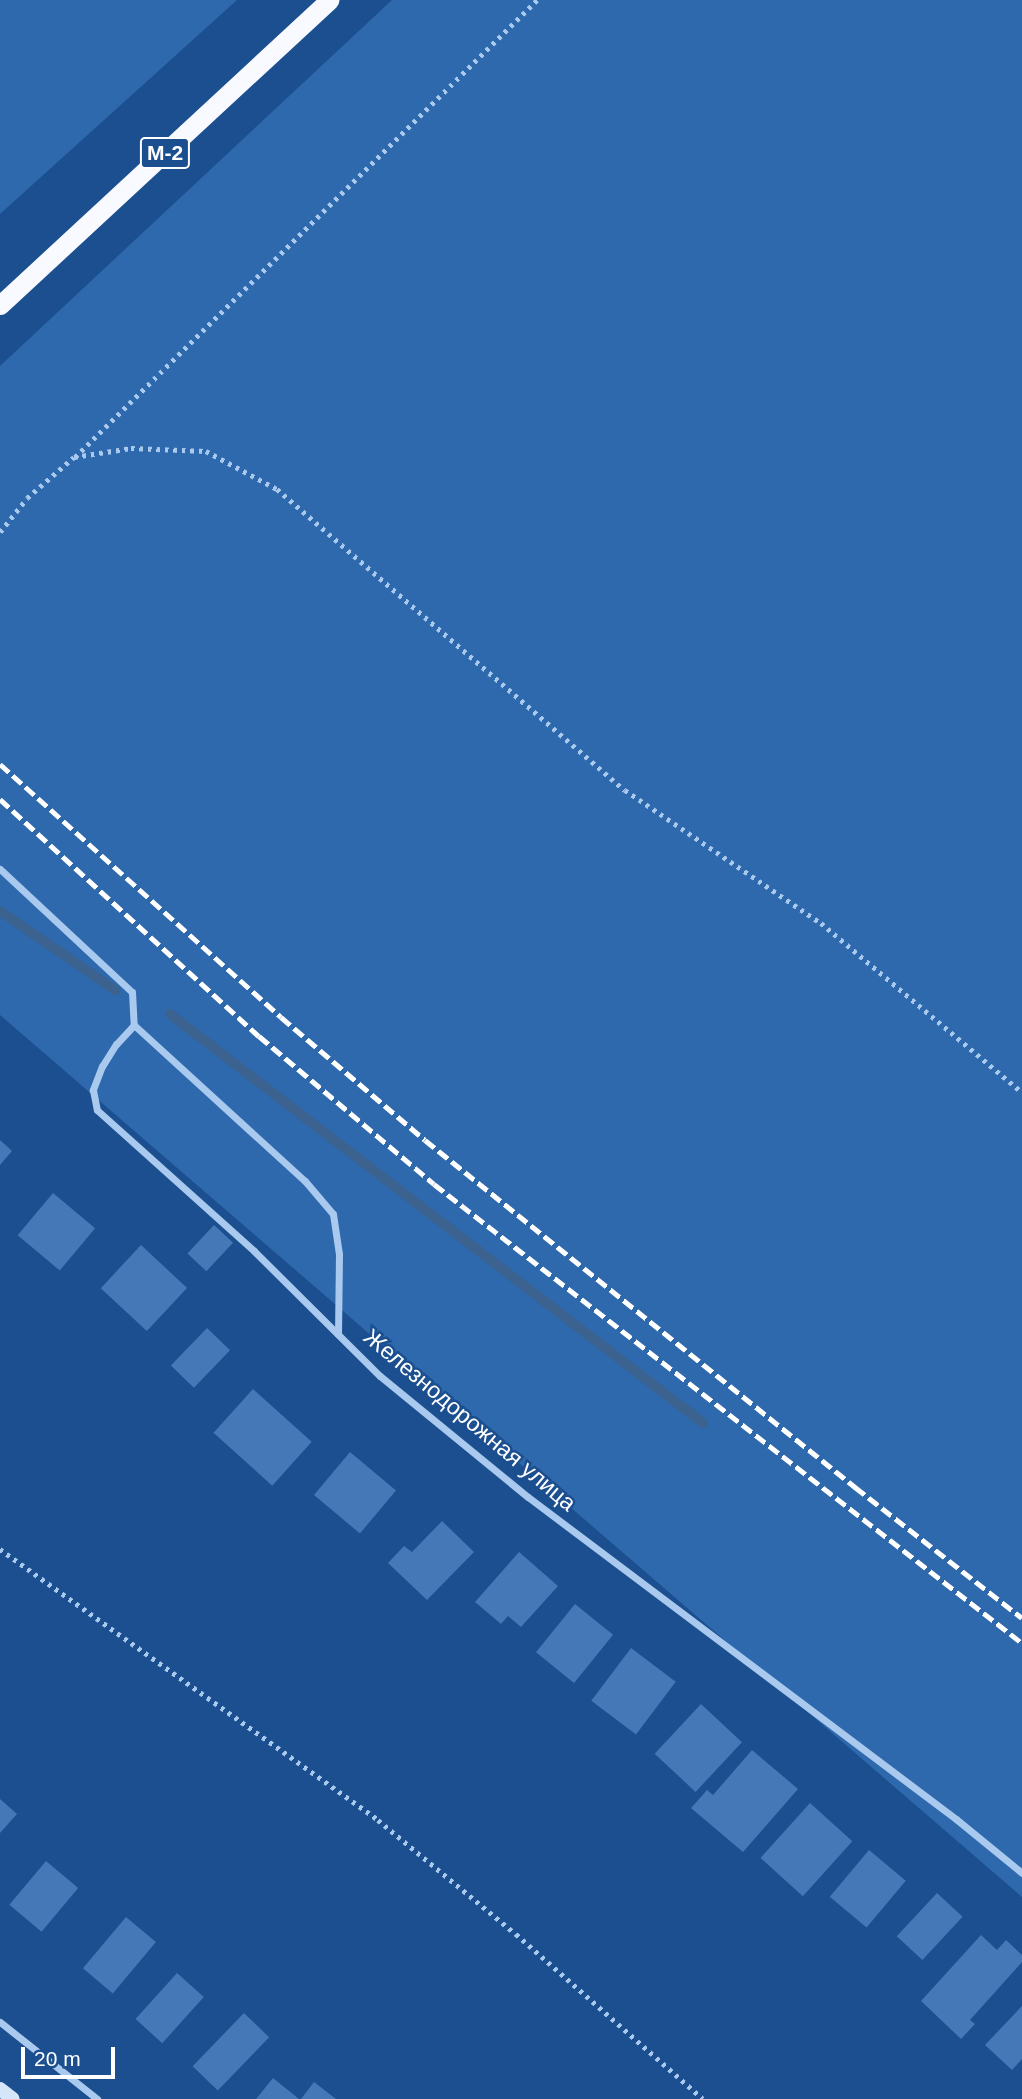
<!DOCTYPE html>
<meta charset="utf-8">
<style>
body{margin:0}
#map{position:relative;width:1022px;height:2099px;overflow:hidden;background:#1b4f8f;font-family:Arial,sans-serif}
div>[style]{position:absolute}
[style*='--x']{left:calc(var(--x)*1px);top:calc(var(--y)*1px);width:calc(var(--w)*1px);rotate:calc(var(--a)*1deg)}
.green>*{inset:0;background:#2e69ad}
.stream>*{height:10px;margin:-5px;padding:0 5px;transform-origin:5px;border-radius:5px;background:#3c6290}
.building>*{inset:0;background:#4478b7;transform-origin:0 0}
.path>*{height:4.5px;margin-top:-2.25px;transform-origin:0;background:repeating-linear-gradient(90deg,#a9c9ee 0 3.5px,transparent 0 8.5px)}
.minor>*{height:7px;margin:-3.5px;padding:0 3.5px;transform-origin:3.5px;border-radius:3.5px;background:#a9c9ee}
.secondary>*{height:14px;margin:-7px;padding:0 7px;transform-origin:7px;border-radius:7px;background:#d6e6fa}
.trunk>*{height:19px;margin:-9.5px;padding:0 9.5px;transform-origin:9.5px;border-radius:9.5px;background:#f8faff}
.rail>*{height:5px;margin-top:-2.5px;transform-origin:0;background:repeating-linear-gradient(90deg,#fff 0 12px,transparent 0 17px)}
span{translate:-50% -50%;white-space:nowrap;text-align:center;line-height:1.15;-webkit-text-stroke:5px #1b4f8f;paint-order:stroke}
.shield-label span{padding:2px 5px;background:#1b4f8f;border:2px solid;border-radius:5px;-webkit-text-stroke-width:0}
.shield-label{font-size:21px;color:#fff;font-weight:700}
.street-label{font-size:23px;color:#fff}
.scale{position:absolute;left:21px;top:2047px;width:94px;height:32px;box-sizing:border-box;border:4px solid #fff;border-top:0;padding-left:9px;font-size:21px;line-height:24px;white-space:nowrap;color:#fff;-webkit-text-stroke:5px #1b4f8f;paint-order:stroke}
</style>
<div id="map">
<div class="green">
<div style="clip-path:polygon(0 0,237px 0,0 214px)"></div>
<div style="clip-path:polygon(392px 0,1022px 0,1022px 1897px,0 1015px,0 366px)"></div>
</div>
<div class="stream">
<div style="--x:0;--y:911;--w:140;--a:34.5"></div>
<div style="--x:170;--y:1014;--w:672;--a:37.5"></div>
</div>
<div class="building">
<div style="clip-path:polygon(0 1140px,12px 1151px,0 1165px)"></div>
<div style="left:53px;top:1193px;width:55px;height:55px;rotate:40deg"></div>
<div style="left:214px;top:1225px;width:26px;height:39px;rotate:43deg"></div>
<div style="left:141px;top:1245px;width:63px;height:59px;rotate:43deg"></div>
<div style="left:207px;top:1328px;width:32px;height:52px;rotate:44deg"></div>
<div style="left:253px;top:1389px;width:79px;height:59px;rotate:42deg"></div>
<div style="left:350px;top:1452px;width:60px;height:56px;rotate:40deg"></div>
<div style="clip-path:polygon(442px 1521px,474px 1552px,427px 1600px,388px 1563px,404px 1546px,412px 1552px)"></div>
<div style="clip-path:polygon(519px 1552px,558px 1586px,521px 1627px,508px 1616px,501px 1624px,475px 1602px)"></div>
<div style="left:575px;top:1604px;width:49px;height:62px;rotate:39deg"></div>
<div style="left:631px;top:1648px;width:56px;height:66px;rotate:37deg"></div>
<div style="left:701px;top:1704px;width:56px;height:68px;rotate:43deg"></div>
<div style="clip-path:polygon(752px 1750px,798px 1789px,743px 1852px,691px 1808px,707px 1790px,713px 1795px)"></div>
<div style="clip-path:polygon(0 1799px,17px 1814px,0 1833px)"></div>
<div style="left:810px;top:1803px;width:57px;height:74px;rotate:42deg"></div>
<div style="left:869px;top:1850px;width:48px;height:61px;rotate:40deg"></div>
<div style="left:46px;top:1861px;width:42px;height:57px;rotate:40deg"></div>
<div style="left:937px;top:1893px;width:35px;height:59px;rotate:43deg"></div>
<div style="left:126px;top:1917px;width:39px;height:67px;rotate:40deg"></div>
<div style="clip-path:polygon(981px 1935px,997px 1950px,1006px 1940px,1022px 1955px,1022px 1962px,970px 2020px,975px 2024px,961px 2039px,921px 2001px)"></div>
<div style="left:177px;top:1973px;width:36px;height:62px;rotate:42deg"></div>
<div style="clip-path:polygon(1022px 2006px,1022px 2059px,1012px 2070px,985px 2045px)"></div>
<div style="left:244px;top:2013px;width:35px;height:74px;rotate:44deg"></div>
<div style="clip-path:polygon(273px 2078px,299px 2099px,256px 2099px)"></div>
<div style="clip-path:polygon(314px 2082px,336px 2099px,301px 2099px)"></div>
</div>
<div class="path">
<div style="--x:75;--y:457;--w:650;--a:-44.69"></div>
<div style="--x:0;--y:532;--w:43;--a:-51.5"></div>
<div style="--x:27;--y:498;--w:62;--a:-41.1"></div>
<div style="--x:74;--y:457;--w:58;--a:-9"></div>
<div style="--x:131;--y:448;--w:75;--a:2.3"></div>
<div style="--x:206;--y:451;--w:81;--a:28.2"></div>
<div style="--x:277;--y:489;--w:460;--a:40.9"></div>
<div style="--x:625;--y:790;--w:237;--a:34.2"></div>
<div style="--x:821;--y:923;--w:263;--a:40.1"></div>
<div style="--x:0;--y:1549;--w:465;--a:35.6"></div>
<div style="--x:378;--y:1820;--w:179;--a:39.6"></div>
<div style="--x:516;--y:1934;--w:249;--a:41.4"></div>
</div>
<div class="minor">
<div style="--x:0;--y:869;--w:180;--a:43"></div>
<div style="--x:132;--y:992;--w:33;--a:87"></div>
<div style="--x:134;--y:1025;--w:26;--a:133"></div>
<div style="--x:116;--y:1044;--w:26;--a:122"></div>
<div style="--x:102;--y:1066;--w:26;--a:111"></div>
<div style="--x:93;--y:1090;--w:20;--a:79"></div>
<div style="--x:97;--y:1110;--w:211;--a:41.9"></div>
<div style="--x:254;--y:1251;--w:177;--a:44.8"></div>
<div style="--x:380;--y:1376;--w:191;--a:39.3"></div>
<div style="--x:528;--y:1497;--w:536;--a:36.96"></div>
<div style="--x:956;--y:1819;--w:85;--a:39.3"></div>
<div style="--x:134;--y:1025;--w:231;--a:42.4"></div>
<div style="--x:305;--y:1181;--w:43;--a:49.7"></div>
<div style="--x:333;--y:1214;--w:40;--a:81.5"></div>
<div style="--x:339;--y:1254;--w:80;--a:90.7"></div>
<div style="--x:0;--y:2022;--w:124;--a:38.4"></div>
</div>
<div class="secondary">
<div style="--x:0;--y:2089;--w:16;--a:38"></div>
</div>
<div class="trunk">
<div style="--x:0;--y:305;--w:449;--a:-42.8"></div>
</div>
<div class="rail">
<div style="--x:0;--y:764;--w:378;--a:42"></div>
<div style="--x:281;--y:1017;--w:189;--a:40.5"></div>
<div style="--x:425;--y:1140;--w:553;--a:38.9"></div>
<div style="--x:855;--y:1487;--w:212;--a:38.1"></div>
<div style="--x:0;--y:799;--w:351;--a:42.5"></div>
<div style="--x:259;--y:1036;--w:229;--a:40.2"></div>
<div style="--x:434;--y:1184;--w:746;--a:37.98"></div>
</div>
<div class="shield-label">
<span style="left:165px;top:153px">М-2</span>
</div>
<div class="street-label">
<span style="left:470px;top:1420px;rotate:40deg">Железнодорожная улица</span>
</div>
<div class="scale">20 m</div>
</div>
